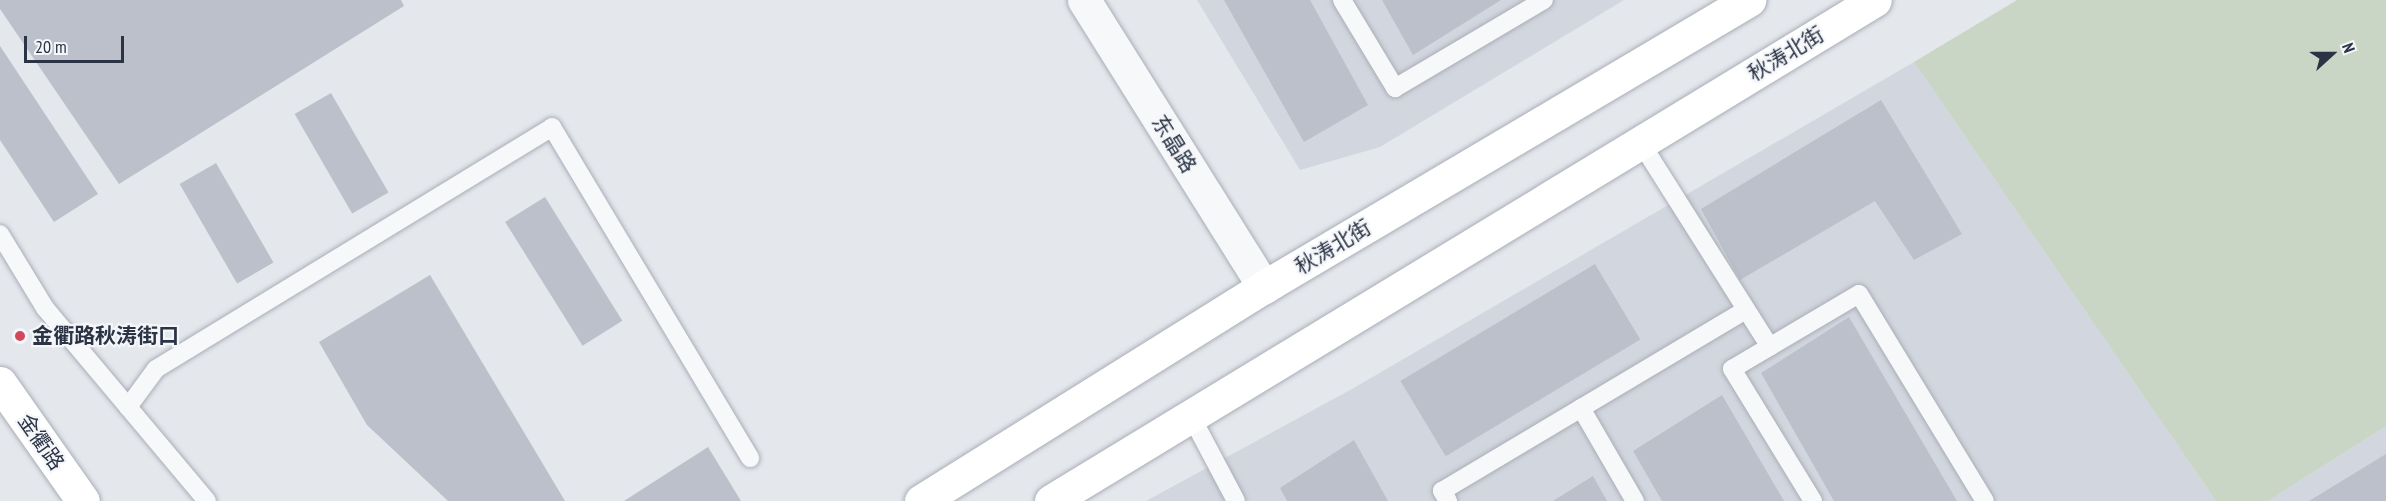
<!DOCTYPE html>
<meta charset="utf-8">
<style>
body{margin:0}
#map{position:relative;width:2386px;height:501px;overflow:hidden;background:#e4e7ec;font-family:"PT Sans Narrow","Noto Sans SC",sans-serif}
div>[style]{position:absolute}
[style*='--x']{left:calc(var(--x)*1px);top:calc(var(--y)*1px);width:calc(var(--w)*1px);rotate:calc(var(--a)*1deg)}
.built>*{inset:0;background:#d2d6de}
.green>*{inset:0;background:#c9d6c5}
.building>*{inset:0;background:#bbc0ca;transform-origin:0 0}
.roads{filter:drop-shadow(0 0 2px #a9aeb7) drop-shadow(0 0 2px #a9aeb7)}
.lane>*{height:18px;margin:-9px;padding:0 9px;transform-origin:9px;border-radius:9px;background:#f7f8fa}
.street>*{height:33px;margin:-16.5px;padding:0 16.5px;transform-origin:16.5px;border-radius:16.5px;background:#f7f8fa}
.secondary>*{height:33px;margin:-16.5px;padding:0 16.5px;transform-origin:16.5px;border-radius:16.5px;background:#fff}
.primary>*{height:33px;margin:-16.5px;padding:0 16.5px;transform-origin:16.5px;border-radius:16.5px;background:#fff}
.dots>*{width:16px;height:16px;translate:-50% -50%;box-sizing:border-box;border:3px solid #f4f6f9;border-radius:50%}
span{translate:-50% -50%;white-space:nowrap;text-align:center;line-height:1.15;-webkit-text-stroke:4.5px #f4f6f9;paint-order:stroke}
.street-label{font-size:21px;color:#2b3445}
.poi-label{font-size:21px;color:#2b3445;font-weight:700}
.left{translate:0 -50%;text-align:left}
.north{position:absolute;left:2302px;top:24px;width:60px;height:60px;-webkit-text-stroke:4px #f4f6f9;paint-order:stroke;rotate:69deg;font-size:16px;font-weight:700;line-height:24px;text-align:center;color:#2b3445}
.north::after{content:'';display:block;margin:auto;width:21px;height:27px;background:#2b3445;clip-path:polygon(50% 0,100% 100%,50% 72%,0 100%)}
.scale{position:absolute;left:24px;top:36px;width:100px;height:27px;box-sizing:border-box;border:3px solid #2b3445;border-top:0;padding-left:8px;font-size:18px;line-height:21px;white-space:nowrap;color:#2b3445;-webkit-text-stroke:4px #f4f6f9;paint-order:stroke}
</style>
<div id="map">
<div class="built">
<div style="clip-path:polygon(1197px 0,1624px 0,1380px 147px,1300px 170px)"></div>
<div style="clip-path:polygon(1914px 62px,2216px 501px,1146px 501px,1352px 389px)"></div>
<div style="clip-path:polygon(2386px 426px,2386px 501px,2268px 501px)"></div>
</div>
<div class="green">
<div style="clip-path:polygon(2017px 0,2386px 0,2386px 426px,2268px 501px,2216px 501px,1914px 62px)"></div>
</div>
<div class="building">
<div style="clip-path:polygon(0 0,401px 0,404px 6px,119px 184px,0 9px)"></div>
<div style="clip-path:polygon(1224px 0,1310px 0,1368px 105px,1304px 142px)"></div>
<div style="clip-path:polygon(1382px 0,1501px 0,1413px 55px)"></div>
<div style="clip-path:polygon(0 46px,98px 194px,54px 222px,0 140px)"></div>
<div style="left:331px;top:93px;width:115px;height:42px;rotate:60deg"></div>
<div style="clip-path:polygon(1881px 100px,1962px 234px,1914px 260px,1875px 201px,1740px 280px,1701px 209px)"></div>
<div style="left:216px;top:163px;width:115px;height:42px;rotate:60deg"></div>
<div style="left:545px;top:197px;width:146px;height:47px;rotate:58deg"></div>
<div style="left:1595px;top:264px;width:88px;height:227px;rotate:59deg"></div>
<div style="clip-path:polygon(430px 275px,565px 501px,448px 501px,367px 425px,319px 342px)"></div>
<div style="clip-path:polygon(1849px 317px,1957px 501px,1834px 501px,1761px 373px)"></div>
<div style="clip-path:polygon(1722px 395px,1784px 501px,1662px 501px,1633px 451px)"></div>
<div style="clip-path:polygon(1354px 440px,1388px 501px,1287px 501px,1280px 488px)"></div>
<div style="clip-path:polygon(708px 447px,741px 501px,624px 501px)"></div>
<div style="clip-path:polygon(2386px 454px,2386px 501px,2309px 501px)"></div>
<div style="clip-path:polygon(1593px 476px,1607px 501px,1553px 501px)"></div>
</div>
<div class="roads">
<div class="lane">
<div style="--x:1342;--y:0;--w:103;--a:58.9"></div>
<div style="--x:1395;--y:88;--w:173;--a:-30.6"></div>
<div style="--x:1641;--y:143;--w:241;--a:57.7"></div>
<div style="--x:0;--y:234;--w:87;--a:58.7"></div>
<div style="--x:45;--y:308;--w:252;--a:50"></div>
<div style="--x:128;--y:407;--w:47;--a:-53.6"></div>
<div style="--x:156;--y:369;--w:464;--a:-31.4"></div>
<div style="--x:552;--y:127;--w:386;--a:59.1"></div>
<div style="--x:1581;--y:408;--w:108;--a:59.9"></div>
<div style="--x:1191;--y:416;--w:96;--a:62.1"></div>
<div style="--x:1448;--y:501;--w:12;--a:-121"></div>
<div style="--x:1442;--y:491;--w:354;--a:-30.8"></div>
<div style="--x:1813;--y:501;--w:155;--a:-121.5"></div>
<div style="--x:1732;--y:369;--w:147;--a:-30.6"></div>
<div style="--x:1859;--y:294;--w:242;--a:58.7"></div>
</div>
<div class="street">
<div style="--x:1084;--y:0;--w:339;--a:57.9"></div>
</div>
<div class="secondary">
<div style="--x:921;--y:501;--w:404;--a:-32"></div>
<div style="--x:1264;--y:287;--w:564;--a:-30.62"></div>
<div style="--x:1051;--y:501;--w:964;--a:-31.3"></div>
</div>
<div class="primary">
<div style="--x:0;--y:383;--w:144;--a:54.9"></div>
</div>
</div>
<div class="dots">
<div style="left:20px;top:336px;background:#d1495b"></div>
</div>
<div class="street-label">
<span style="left:1786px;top:54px;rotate:-31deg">秋涛北街</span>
<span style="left:1174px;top:144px;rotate:58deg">东晶路</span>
<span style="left:1333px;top:247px;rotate:-31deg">秋涛北街</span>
<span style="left:41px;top:442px;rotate:55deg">金衢路</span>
</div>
<div class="poi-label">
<span class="left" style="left:32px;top:336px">金衢路秋涛街口</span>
</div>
<div class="north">N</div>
<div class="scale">20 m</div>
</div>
